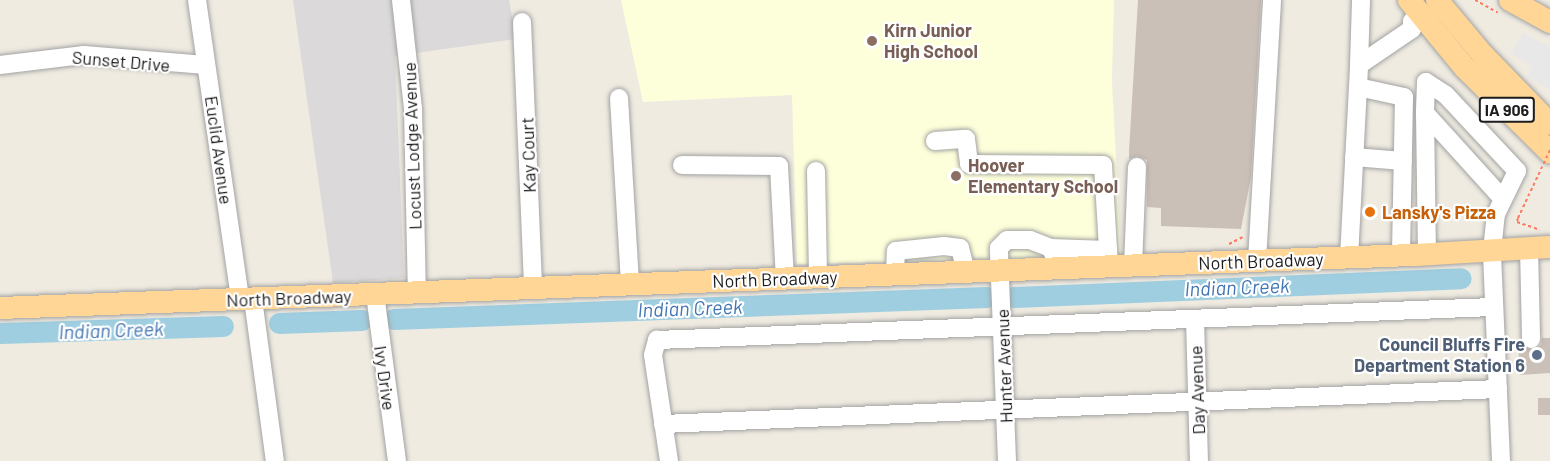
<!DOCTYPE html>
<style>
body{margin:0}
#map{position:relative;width:1550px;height:461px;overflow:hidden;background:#efebe1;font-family:Barlow,sans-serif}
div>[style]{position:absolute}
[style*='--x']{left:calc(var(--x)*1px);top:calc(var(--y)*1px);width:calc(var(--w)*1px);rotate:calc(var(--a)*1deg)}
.residential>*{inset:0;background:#dbd9d9}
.education>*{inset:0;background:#fdffda}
.parking>*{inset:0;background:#e8e8e8}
.river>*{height:21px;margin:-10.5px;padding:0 10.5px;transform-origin:10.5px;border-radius:10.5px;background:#9ecee0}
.building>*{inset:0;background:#cbc0b7;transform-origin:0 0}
.path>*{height:2px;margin-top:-1px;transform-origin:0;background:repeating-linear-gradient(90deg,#ff7962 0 3px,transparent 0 6px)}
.roads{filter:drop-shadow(0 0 2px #a3a3a3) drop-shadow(0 0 2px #a3a3a3)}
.minor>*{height:18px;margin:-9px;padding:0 9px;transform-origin:9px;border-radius:9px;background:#fff}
.major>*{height:22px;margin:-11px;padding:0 11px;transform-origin:11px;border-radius:11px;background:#ffd696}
.path-bridge>*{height:2px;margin-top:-1px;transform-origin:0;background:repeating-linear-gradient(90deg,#ff7962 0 3px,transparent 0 6px)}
.dots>*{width:16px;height:16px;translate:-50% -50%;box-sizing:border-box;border:3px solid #fff;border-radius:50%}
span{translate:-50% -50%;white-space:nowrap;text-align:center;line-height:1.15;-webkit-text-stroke:4.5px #fff;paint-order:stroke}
.shield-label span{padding:2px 4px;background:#fff;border:2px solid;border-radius:4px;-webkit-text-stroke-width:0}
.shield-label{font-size:16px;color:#1c1c1c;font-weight:700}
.education-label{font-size:18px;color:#785e54;font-weight:700}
.left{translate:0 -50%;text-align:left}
.street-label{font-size:18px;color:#1c1c1c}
.food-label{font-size:18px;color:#c56008;font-weight:700}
.service-label{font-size:18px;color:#4e5e75;font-weight:700}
.right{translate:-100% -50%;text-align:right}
.water-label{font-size:20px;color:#4275b3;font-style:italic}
</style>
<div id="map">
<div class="residential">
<div style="clip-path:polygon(293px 0,509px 0,516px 39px,395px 56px,404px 278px,333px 283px)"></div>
</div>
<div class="education">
<div style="clip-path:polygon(621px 0,1114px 0,1112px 81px,1121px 257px,797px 264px,792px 95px,643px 102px)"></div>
</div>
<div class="parking">
<div style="clip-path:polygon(1523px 33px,1550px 47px,1550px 89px,1527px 77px,1533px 66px,1511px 54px)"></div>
</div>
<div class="river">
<div style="--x:1013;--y:297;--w:448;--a:-2.4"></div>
<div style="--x:393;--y:319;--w:594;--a:-2.12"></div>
<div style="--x:279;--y:323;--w:83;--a:-2.1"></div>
<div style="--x:0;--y:333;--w:223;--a:-1.8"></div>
</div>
<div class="building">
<div style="clip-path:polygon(1138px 0,1261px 0,1251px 177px,1241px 229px,1161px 226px,1161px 208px,1147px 207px,1147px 160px,1137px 156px,1129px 159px,1129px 151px)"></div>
<div style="clip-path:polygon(1542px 338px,1550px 338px,1550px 373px,1520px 375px,1518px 340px,1532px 350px,1541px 345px)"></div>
<div style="left:1550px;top:398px;width:17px;height:12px;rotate:90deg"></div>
</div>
<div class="path">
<div style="--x:1475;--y:0;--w:26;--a:29"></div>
<div style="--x:1518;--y:218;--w:4;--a:104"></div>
<div style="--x:1517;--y:222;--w:24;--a:19"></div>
<div style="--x:1229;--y:244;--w:16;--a:-27"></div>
</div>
<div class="roads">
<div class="minor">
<div style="--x:197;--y:0;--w:302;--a:81.8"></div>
<div style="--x:401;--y:0;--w:109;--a:83.7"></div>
<div style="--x:413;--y:108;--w:185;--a:88.8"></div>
<div style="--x:522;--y:22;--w:267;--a:87.6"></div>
<div style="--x:0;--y:65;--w:85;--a:-6.8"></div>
<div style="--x:84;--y:55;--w:122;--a:4.7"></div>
<div style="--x:1359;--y:65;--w:65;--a:-88.2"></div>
<div style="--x:1358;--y:87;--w:47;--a:12.3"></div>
<div style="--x:1404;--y:97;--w:159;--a:91.1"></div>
<div style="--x:619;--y:98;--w:187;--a:86.6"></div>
<div style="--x:1425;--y:113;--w:141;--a:89.2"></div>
<div style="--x:935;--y:141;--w:31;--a:-4"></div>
<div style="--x:966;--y:139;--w:25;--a:83"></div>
<div style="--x:969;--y:164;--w:134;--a:0.4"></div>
<div style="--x:1103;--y:165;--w:102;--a:86.6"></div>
<div style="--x:1354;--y:157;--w:49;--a:4.7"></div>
<div style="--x:682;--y:165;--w:97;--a:0.6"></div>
<div style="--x:779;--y:166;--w:113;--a:87"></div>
<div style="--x:816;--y:171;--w:107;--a:88.9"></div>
<div style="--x:1051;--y:248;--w:57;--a:2"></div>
<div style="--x:1529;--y:248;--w:91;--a:88.7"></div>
<div style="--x:1349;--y:258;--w:193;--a:-87"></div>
<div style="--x:1359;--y:65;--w:64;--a:-34.2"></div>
<div style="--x:1412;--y:29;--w:8;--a:-90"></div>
<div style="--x:1257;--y:261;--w:261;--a:-86.7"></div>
<div style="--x:1133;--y:266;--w:99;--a:-87.7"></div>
<div style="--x:895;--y:275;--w:24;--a:-88"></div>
<div style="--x:896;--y:251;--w:48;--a:-5.9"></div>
<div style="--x:944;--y:246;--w:16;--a:7"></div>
<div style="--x:960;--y:248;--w:25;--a:76"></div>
<div style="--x:375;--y:294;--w:168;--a:82.5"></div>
<div style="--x:253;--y:299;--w:163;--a:82.3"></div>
<div style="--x:1195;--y:319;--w:142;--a:88.4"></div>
<div style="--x:663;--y:424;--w:836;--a:-2.4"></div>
<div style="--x:669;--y:461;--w:107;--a:-98.6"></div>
<div style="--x:653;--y:355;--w:16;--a:-75"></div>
<div style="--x:657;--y:340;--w:838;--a:-2.26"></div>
<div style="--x:1007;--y:461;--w:213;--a:-92.2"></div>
<div style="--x:999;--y:248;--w:11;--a:-45"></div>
<div style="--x:1007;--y:240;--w:23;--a:0"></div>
<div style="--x:1030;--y:240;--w:22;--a:21"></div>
<div style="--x:1051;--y:248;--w:22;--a:69"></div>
<div style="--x:1501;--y:461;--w:210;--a:-92.5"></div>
<div style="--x:1492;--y:251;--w:37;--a:-84"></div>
<div style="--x:1496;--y:214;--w:48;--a:-64"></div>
<div style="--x:1517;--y:171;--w:104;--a:-133.1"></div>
<div style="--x:1446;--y:95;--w:24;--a:-147"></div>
<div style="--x:1426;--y:82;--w:31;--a:92"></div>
<div style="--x:1425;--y:113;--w:116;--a:47.8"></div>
</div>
<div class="major">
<div style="--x:1409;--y:0;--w:88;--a:50.5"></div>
<div style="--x:1465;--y:68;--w:120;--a:44.7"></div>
<div style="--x:1437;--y:0;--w:72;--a:50.1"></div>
<div style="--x:1483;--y:55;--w:96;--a:45.8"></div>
<div style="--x:1510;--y:0;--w:46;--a:28.8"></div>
<div style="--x:0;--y:308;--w:1415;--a:-2.15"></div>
<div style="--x:1414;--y:255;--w:136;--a:-3.4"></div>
</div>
</div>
<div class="path-bridge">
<div style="--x:1518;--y:218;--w:75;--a:-64.8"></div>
</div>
<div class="dots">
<div style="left:872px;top:41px;background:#8d6e63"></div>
<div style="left:956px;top:176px;background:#8d6e63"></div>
<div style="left:1370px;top:212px;background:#e8710a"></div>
<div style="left:1537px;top:355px;background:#5c6f8a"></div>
</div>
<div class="shield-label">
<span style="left:1507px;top:110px">IA 906</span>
</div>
<div class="education-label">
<span class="left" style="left:884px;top:41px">Kirn Junior<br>High School</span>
<span class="left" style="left:968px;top:176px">Hoover<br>Elementary School</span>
</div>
<div class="street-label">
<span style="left:121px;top:61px;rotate:5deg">Sunset Drive</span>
<span style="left:412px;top:146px;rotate:-92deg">Locust Lodge Avenue</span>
<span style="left:219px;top:150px;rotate:82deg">Euclid Avenue</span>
<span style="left:528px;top:155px;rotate:-92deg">Kay Court</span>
<span style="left:1261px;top:261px;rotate:-2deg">North Broadway</span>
<span style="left:775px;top:279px;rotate:-2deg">North Broadway</span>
<span style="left:289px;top:298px;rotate:-2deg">North Broadway</span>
<span style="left:1004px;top:366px;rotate:-92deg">Hunter Avenue</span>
<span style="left:385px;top:378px;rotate:82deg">Ivy Drive</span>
<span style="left:1197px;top:390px;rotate:-92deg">Day Avenue</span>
</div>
<div class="food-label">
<span class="left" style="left:1382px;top:212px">Lansky's Pizza</span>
</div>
<div class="service-label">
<span class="right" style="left:1525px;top:355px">Council Bluffs Fire<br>Department Station 6</span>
</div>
<div class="water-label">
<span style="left:1237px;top:287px;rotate:-2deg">Indian Creek</span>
<span style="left:690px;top:308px;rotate:-2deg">Indian Creek</span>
<span style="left:111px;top:330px;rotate:-2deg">Indian Creek</span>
</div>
</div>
